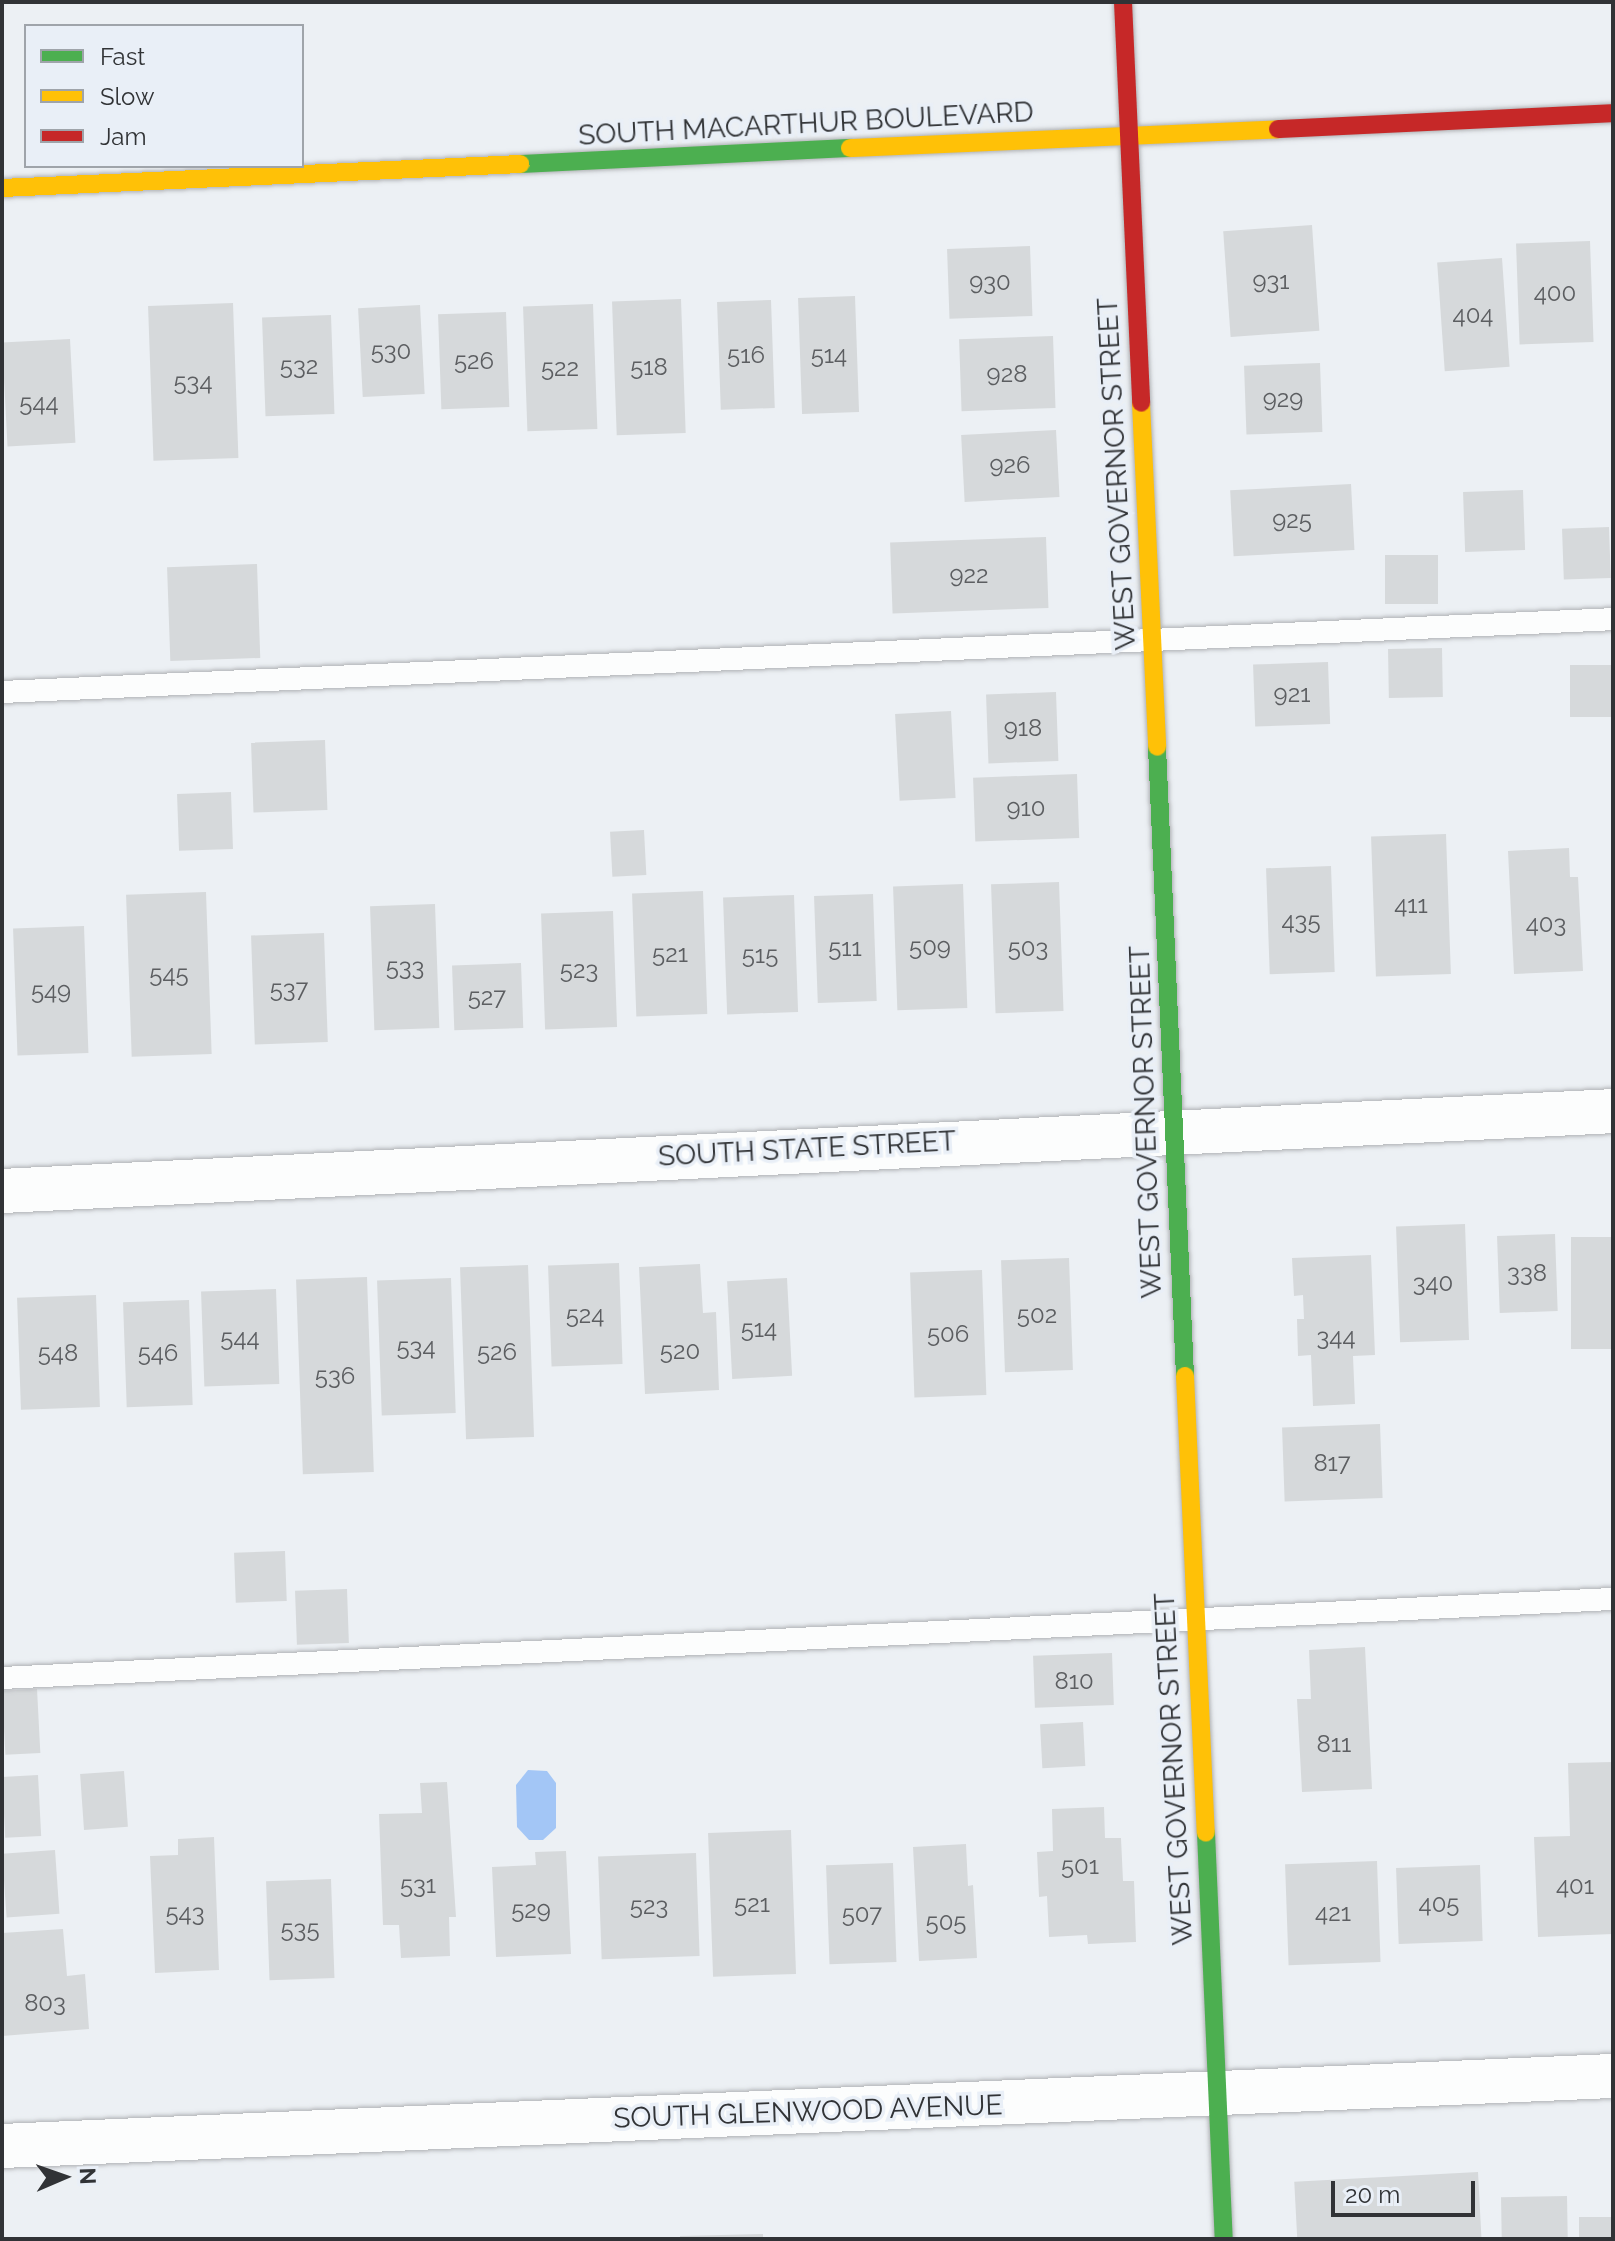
<!DOCTYPE html>
<style>
body{margin:0}
#map{position:relative;width:1615px;height:2241px;overflow:hidden;background:#ecf0f4;font-family:Raleway,sans-serif}
div>[style]{position:absolute}
[style*='--x']{left:calc(var(--x)*1px);top:calc(var(--y)*1px);width:calc(var(--w)*1px);rotate:calc(var(--a)*1deg)}
.water>*{inset:0;background:#a3c6f6}
.building>*{inset:0;background:#d6d9db;transform-origin:0 0}
.roads{filter:drop-shadow(0 0 2px #b0b2b5) drop-shadow(0 0 2px #b0b2b5)}
.lane>*{height:22px;margin:-11px;padding:0 11px;transform-origin:11px;border-radius:11px;background:#fcfdfd}
.street>*{height:44px;margin:-22px;padding:0 22px;transform-origin:22px;border-radius:22px;background:#fcfdfd}
.fast>*{height:18px;margin:-9px;padding:0 9px;transform-origin:9px;border-radius:9px;background:#4caf50}
.slow>*{height:18px;margin:-9px;padding:0 9px;transform-origin:9px;border-radius:9px;background:#ffc107}
.jam>*{height:18px;margin:-9px;padding:0 9px;transform-origin:9px;border-radius:9px;background:#c62828}
span{translate:-50% -50%;white-space:nowrap;text-align:center;line-height:1.15;-webkit-text-stroke:7px #e9eff7;paint-order:stroke}
.number-label{font-size:24px;color:#5c5e61}
.number-label span{-webkit-text-stroke-width:0}
.street-label{font-size:28px;color:#313336}
.frame{position:absolute;inset:0;border:4px solid #313336;pointer-events:none}
.legend{position:absolute;left:24px;top:24px;width:280px;height:144px;box-sizing:border-box;background:#e9eff7;border:2px solid #9fa4aa;margin:0;padding:10px 14px;list-style:none;font-size:24px;color:#313336}
.legend li{display:flex;align-items:center;gap:16px;height:40px}
.legend b{width:40px;border:2px solid #9fa4aa}
.north{position:absolute;left:24px;top:2137px;width:80px;height:80px;-webkit-text-stroke:6px #e9eff7;paint-order:stroke;rotate:88deg;font-size:22px;font-weight:700;line-height:32px;text-align:center;color:#313336}
.north::after{content:'';display:block;margin:auto;width:28px;height:36px;background:#313336;clip-path:polygon(50% 0,100% 100%,50% 72%,0 100%)}
.scale{position:absolute;left:1331px;top:2181px;width:144px;height:36px;box-sizing:border-box;border:4px solid #313336;border-top:0;padding-left:10px;font-size:24px;line-height:28px;white-space:nowrap;color:#313336;-webkit-text-stroke:6px #e9eff7;paint-order:stroke}
</style>
<div id="map">
<div class="water">
<div style="clip-path:polygon(528px 1770px,547px 1771px,556px 1783px,556px 1828px,543px 1840px,529px 1840px,517px 1827px,516px 1785px)"></div>
</div>
<div class="building">
<div style="left:1312px;top:225px;width:106px;height:89px;rotate:86deg"></div>
<div style="left:1590px;top:241px;width:101px;height:74px;rotate:88deg"></div>
<div style="left:1030px;top:246px;width:70px;height:83px;rotate:88deg"></div>
<div style="left:1502px;top:258px;width:109px;height:65px;rotate:86deg"></div>
<div style="left:855px;top:296px;width:116px;height:57px;rotate:88deg"></div>
<div style="left:681px;top:299px;width:134px;height:69px;rotate:88deg"></div>
<div style="left:771px;top:300px;width:108px;height:54px;rotate:88deg"></div>
<div style="left:233px;top:303px;width:155px;height:85px;rotate:88deg"></div>
<div style="left:593px;top:304px;width:125px;height:70px;rotate:88deg"></div>
<div style="left:420px;top:305px;width:89px;height:62px;rotate:87deg"></div>
<div style="left:506px;top:312px;width:95px;height:68px;rotate:88deg"></div>
<div style="left:331px;top:315px;width:99px;height:69px;rotate:88deg"></div>
<div style="left:1053px;top:336px;width:72px;height:94px;rotate:88deg"></div>
<div style="left:70px;top:339px;width:104px;height:68px;rotate:87deg"></div>
<div style="left:1320px;top:363px;width:69px;height:76px;rotate:88deg"></div>
<div style="left:1056px;top:430px;width:67px;height:95px;rotate:87deg"></div>
<div style="left:1351px;top:484px;width:66px;height:121px;rotate:87deg"></div>
<div style="left:1523px;top:490px;width:60px;height:60px;rotate:88deg"></div>
<div style="left:1609px;top:527px;width:51px;height:47px;rotate:88deg"></div>
<div style="left:1046px;top:537px;width:71px;height:156px;rotate:88deg"></div>
<div style="left:1438px;top:555px;width:49px;height:53px;rotate:90deg"></div>
<div style="left:257px;top:564px;width:94px;height:90px;rotate:88deg"></div>
<div style="left:1442px;top:648px;width:49px;height:54px;rotate:89deg"></div>
<div style="left:1328px;top:662px;width:62px;height:75px;rotate:88deg"></div>
<div style="left:1613px;top:665px;width:52px;height:43px;rotate:90deg"></div>
<div style="left:1056px;top:692px;width:69px;height:70px;rotate:88deg"></div>
<div style="left:951px;top:711px;width:87px;height:56px;rotate:87deg"></div>
<div style="left:325px;top:740px;width:70px;height:74px;rotate:88deg"></div>
<div style="left:1077px;top:774px;width:64px;height:104px;rotate:88deg"></div>
<div style="left:231px;top:792px;width:57px;height:54px;rotate:88deg"></div>
<div style="left:644px;top:830px;width:45px;height:34px;rotate:87deg"></div>
<div style="left:1446px;top:834px;width:140px;height:75px;rotate:88deg"></div>
<div style="clip-path:polygon(1569px 848px,1570px 877px,1578px 877px,1583px 971px,1514px 974px,1508px 851px)"></div>
<div style="left:1331px;top:866px;width:106px;height:65px;rotate:88deg"></div>
<div style="left:1059px;top:882px;width:129px;height:68px;rotate:88deg"></div>
<div style="left:963px;top:884px;width:124px;height:70px;rotate:88deg"></div>
<div style="left:703px;top:891px;width:123px;height:71px;rotate:88deg"></div>
<div style="left:206px;top:892px;width:162px;height:80px;rotate:88deg"></div>
<div style="left:873px;top:894px;width:107px;height:59px;rotate:88deg"></div>
<div style="left:794px;top:895px;width:117px;height:71px;rotate:88deg"></div>
<div style="left:435px;top:904px;width:124px;height:65px;rotate:88deg"></div>
<div style="left:613px;top:911px;width:116px;height:72px;rotate:88deg"></div>
<div style="left:84px;top:926px;width:127px;height:71px;rotate:88deg"></div>
<div style="left:324px;top:933px;width:109px;height:73px;rotate:88deg"></div>
<div style="left:521px;top:963px;width:65px;height:69px;rotate:88deg"></div>
<div style="left:1465px;top:1224px;width:116px;height:69px;rotate:88deg"></div>
<div style="left:1555px;top:1234px;width:77px;height:58px;rotate:88deg"></div>
<div style="left:1613px;top:1237px;width:112px;height:42px;rotate:90deg"></div>
<div style="clip-path:polygon(1371px 1255px,1375px 1355px,1353px 1356px,1355px 1404px,1313px 1406px,1311px 1355px,1298px 1356px,1297px 1319px,1304px 1319px,1303px 1295px,1294px 1296px,1292px 1258px)"></div>
<div style="left:1069px;top:1258px;width:112px;height:68px;rotate:88deg"></div>
<div style="left:619px;top:1263px;width:101px;height:71px;rotate:88deg"></div>
<div style="clip-path:polygon(700px 1264px,703px 1313px,716px 1312px,719px 1390px,645px 1394px,639px 1267px)"></div>
<div style="left:528px;top:1265px;width:172px;height:68px;rotate:88deg"></div>
<div style="left:982px;top:1270px;width:125px;height:72px;rotate:88deg"></div>
<div style="left:367px;top:1277px;width:195px;height:71px;rotate:88deg"></div>
<div style="left:451px;top:1278px;width:135px;height:74px;rotate:88deg"></div>
<div style="left:787px;top:1278px;width:98px;height:60px;rotate:87deg"></div>
<div style="left:276px;top:1289px;width:95px;height:75px;rotate:88deg"></div>
<div style="left:96px;top:1295px;width:112px;height:79px;rotate:88deg"></div>
<div style="left:189px;top:1300px;width:105px;height:66px;rotate:88deg"></div>
<div style="left:1380px;top:1424px;width:74px;height:98px;rotate:88deg"></div>
<div style="left:285px;top:1551px;width:50px;height:51px;rotate:88deg"></div>
<div style="left:347px;top:1589px;width:54px;height:52px;rotate:88deg"></div>
<div style="clip-path:polygon(1365px 1647px,1372px 1789px,1302px 1792px,1297px 1699px,1311px 1699px,1309px 1650px)"></div>
<div style="left:1112px;top:1653px;width:52px;height:79px;rotate:88deg"></div>
<div style="left:37px;top:1689px;width:64px;height:35px;rotate:87deg"></div>
<div style="left:1083px;top:1722px;width:44px;height:43px;rotate:87deg"></div>
<div style="clip-path:polygon(1613px 1762px,1613px 1934px,1538px 1937px,1534px 1837px,1570px 1836px,1568px 1763px)"></div>
<div style="left:124px;top:1771px;width:56px;height:44px;rotate:86deg"></div>
<div style="left:38px;top:1775px;width:61px;height:36px;rotate:87deg"></div>
<div style="clip-path:polygon(447px 1782px,456px 1917px,449px 1917px,450px 1956px,401px 1958px,399px 1925px,383px 1925px,379px 1814px,422px 1813px,420px 1783px)"></div>
<div style="clip-path:polygon(1104px 1807px,1105px 1838px,1121px 1838px,1123px 1881px,1134px 1881px,1136px 1942px,1088px 1944px,1087px 1935px,1049px 1937px,1047px 1896px,1039px 1897px,1037px 1852px,1053px 1851px,1052px 1809px)"></div>
<div style="left:791px;top:1830px;width:144px;height:83px;rotate:88deg"></div>
<div style="clip-path:polygon(214px 1837px,219px 1970px,155px 1973px,150px 1856px,178px 1855px,178px 1839px)"></div>
<div style="clip-path:polygon(966px 1844px,968px 1886px,973px 1885px,977px 1958px,919px 1961px,913px 1847px)"></div>
<div style="left:55px;top:1850px;width:64px;height:53px;rotate:86deg"></div>
<div style="clip-path:polygon(566px 1851px,571px 1954px,496px 1957px,492px 1867px,536px 1865px,535px 1852px)"></div>
<div style="left:696px;top:1853px;width:103px;height:98px;rotate:88deg"></div>
<div style="left:1377px;top:1861px;width:101px;height:92px;rotate:88deg"></div>
<div style="left:893px;top:1863px;width:99px;height:67px;rotate:88deg"></div>
<div style="left:1480px;top:1865px;width:76px;height:84px;rotate:88deg"></div>
<div style="left:331px;top:1879px;width:99px;height:65px;rotate:88deg"></div>
<div style="clip-path:polygon(63px 1929px,67px 1976px,85px 1974px,89px 2029px,2px 2036px,2px 1933px)"></div>
<div style="left:1478px;top:2172px;width:67px;height:184px;rotate:87deg"></div>
<div style="left:1567px;top:2196px;width:43px;height:66px;rotate:89deg"></div>
<div style="left:1613px;top:2217px;width:22px;height:34px;rotate:90deg"></div>
<div style="clip-path:polygon(763px 2234px,763px 2239px,680px 2239px,680px 2236px)"></div>
</div>
<div class="roads">
<div class="lane">
<div style="--x:2;--y:692;--w:1613;--a:-2.59"></div>
<div style="--x:2;--y:1678;--w:1613;--a:-2.81"></div>
</div>
<div class="street">
<div style="--x:2;--y:1191;--w:1613;--a:-2.84"></div>
<div style="--x:2;--y:2146;--w:1613;--a:-2.49"></div>
</div>
<div class="fast">
<div style="--x:520;--y:164;--w:330;--a:-2.8"></div>
<div style="--x:1157;--y:747;--w:630;--a:87.45"></div>
<div style="--x:1206;--y:1833;--w:406;--a:87.5"></div>
</div>
<div class="slow">
<div style="--x:850;--y:148;--w:428;--a:-2.5"></div>
<div style="--x:2;--y:188;--w:519;--a:-2.65"></div>
<div style="--x:1141;--y:403;--w:344;--a:87.3"></div>
<div style="--x:1185;--y:1376;--w:457;--a:87.4"></div>
</div>
<div class="jam">
<div style="--x:1123;--y:2;--w:401;--a:87.4"></div>
<div style="--x:1278;--y:129;--w:335;--a:-2.7"></div>
</div>
</div>
<div class="number-label">
<span style="left:1271px;top:281px">931</span>
<span style="left:990px;top:282px">930</span>
<span style="left:1555px;top:293px">400</span>
<span style="left:1473px;top:315px">404</span>
<span style="left:391px;top:351px">530</span>
<span style="left:746px;top:355px">516</span>
<span style="left:829px;top:355px">514</span>
<span style="left:474px;top:361px">526</span>
<span style="left:299px;top:366px">532</span>
<span style="left:649px;top:367px">518</span>
<span style="left:560px;top:368px">522</span>
<span style="left:1007px;top:374px">928</span>
<span style="left:193px;top:382px">534</span>
<span style="left:1283px;top:399px">929</span>
<span style="left:39px;top:403px">544</span>
<span style="left:1010px;top:465px">926</span>
<span style="left:1292px;top:520px">925</span>
<span style="left:969px;top:575px">922</span>
<span style="left:1292px;top:694px">921</span>
<span style="left:1023px;top:728px">918</span>
<span style="left:1026px;top:808px">910</span>
<span style="left:1411px;top:905px">411</span>
<span style="left:1301px;top:921px">435</span>
<span style="left:1546px;top:924px">403</span>
<span style="left:930px;top:947px">509</span>
<span style="left:845px;top:948px">511</span>
<span style="left:1028px;top:948px">503</span>
<span style="left:670px;top:954px">521</span>
<span style="left:760px;top:955px">515</span>
<span style="left:405px;top:967px">533</span>
<span style="left:579px;top:970px">523</span>
<span style="left:169px;top:974px">545</span>
<span style="left:289px;top:989px">537</span>
<span style="left:51px;top:991px">549</span>
<span style="left:487px;top:997px">527</span>
<span style="left:1527px;top:1273px">338</span>
<span style="left:1433px;top:1283px">340</span>
<span style="left:585px;top:1315px">524</span>
<span style="left:1037px;top:1315px">502</span>
<span style="left:759px;top:1329px">514</span>
<span style="left:948px;top:1334px">506</span>
<span style="left:1336px;top:1337px">344</span>
<span style="left:240px;top:1338px">544</span>
<span style="left:416px;top:1347px">534</span>
<span style="left:680px;top:1351px">520</span>
<span style="left:497px;top:1352px">526</span>
<span style="left:58px;top:1353px">548</span>
<span style="left:158px;top:1353px">546</span>
<span style="left:335px;top:1376px">536</span>
<span style="left:1332px;top:1463px">817</span>
<span style="left:1074px;top:1681px">810</span>
<span style="left:1334px;top:1744px">811</span>
<span style="left:1080px;top:1866px">501</span>
<span style="left:418px;top:1885px">531</span>
<span style="left:1575px;top:1886px">401</span>
<span style="left:752px;top:1904px">521</span>
<span style="left:1439px;top:1904px">405</span>
<span style="left:649px;top:1906px">523</span>
<span style="left:531px;top:1910px">529</span>
<span style="left:185px;top:1913px">543</span>
<span style="left:1333px;top:1913px">421</span>
<span style="left:862px;top:1914px">507</span>
<span style="left:946px;top:1922px">505</span>
<span style="left:300px;top:1929px">535</span>
<span style="left:45px;top:2003px">803</span>
</div>
<div class="street-label">
<span style="left:806px;top:124px;rotate:-3deg">SOUTH MACARTHUR BOULEVARD</span>
<span style="left:1117px;top:474px;rotate:-93deg">WEST GOVERNOR STREET</span>
<span style="left:1146px;top:1122px;rotate:-92deg">WEST GOVERNOR STREET</span>
<span style="left:807px;top:1149px;rotate:-3deg">SOUTH STATE STREET</span>
<span style="left:1174px;top:1769px;rotate:-93deg">WEST GOVERNOR STREET</span>
<span style="left:808px;top:2112px;rotate:-2deg">SOUTH GLENWOOD AVENUE</span>
</div>
<div class="frame"></div>
<ul class="legend">
<li><b style="height:10px;background:#4caf50"></b>Fast</li>
<li><b style="height:10px;background:#ffc107"></b>Slow</li>
<li><b style="height:10px;background:#c62828"></b>Jam</li>
</ul>
<div class="north">N</div>
<div class="scale">20 m</div>
</div>
